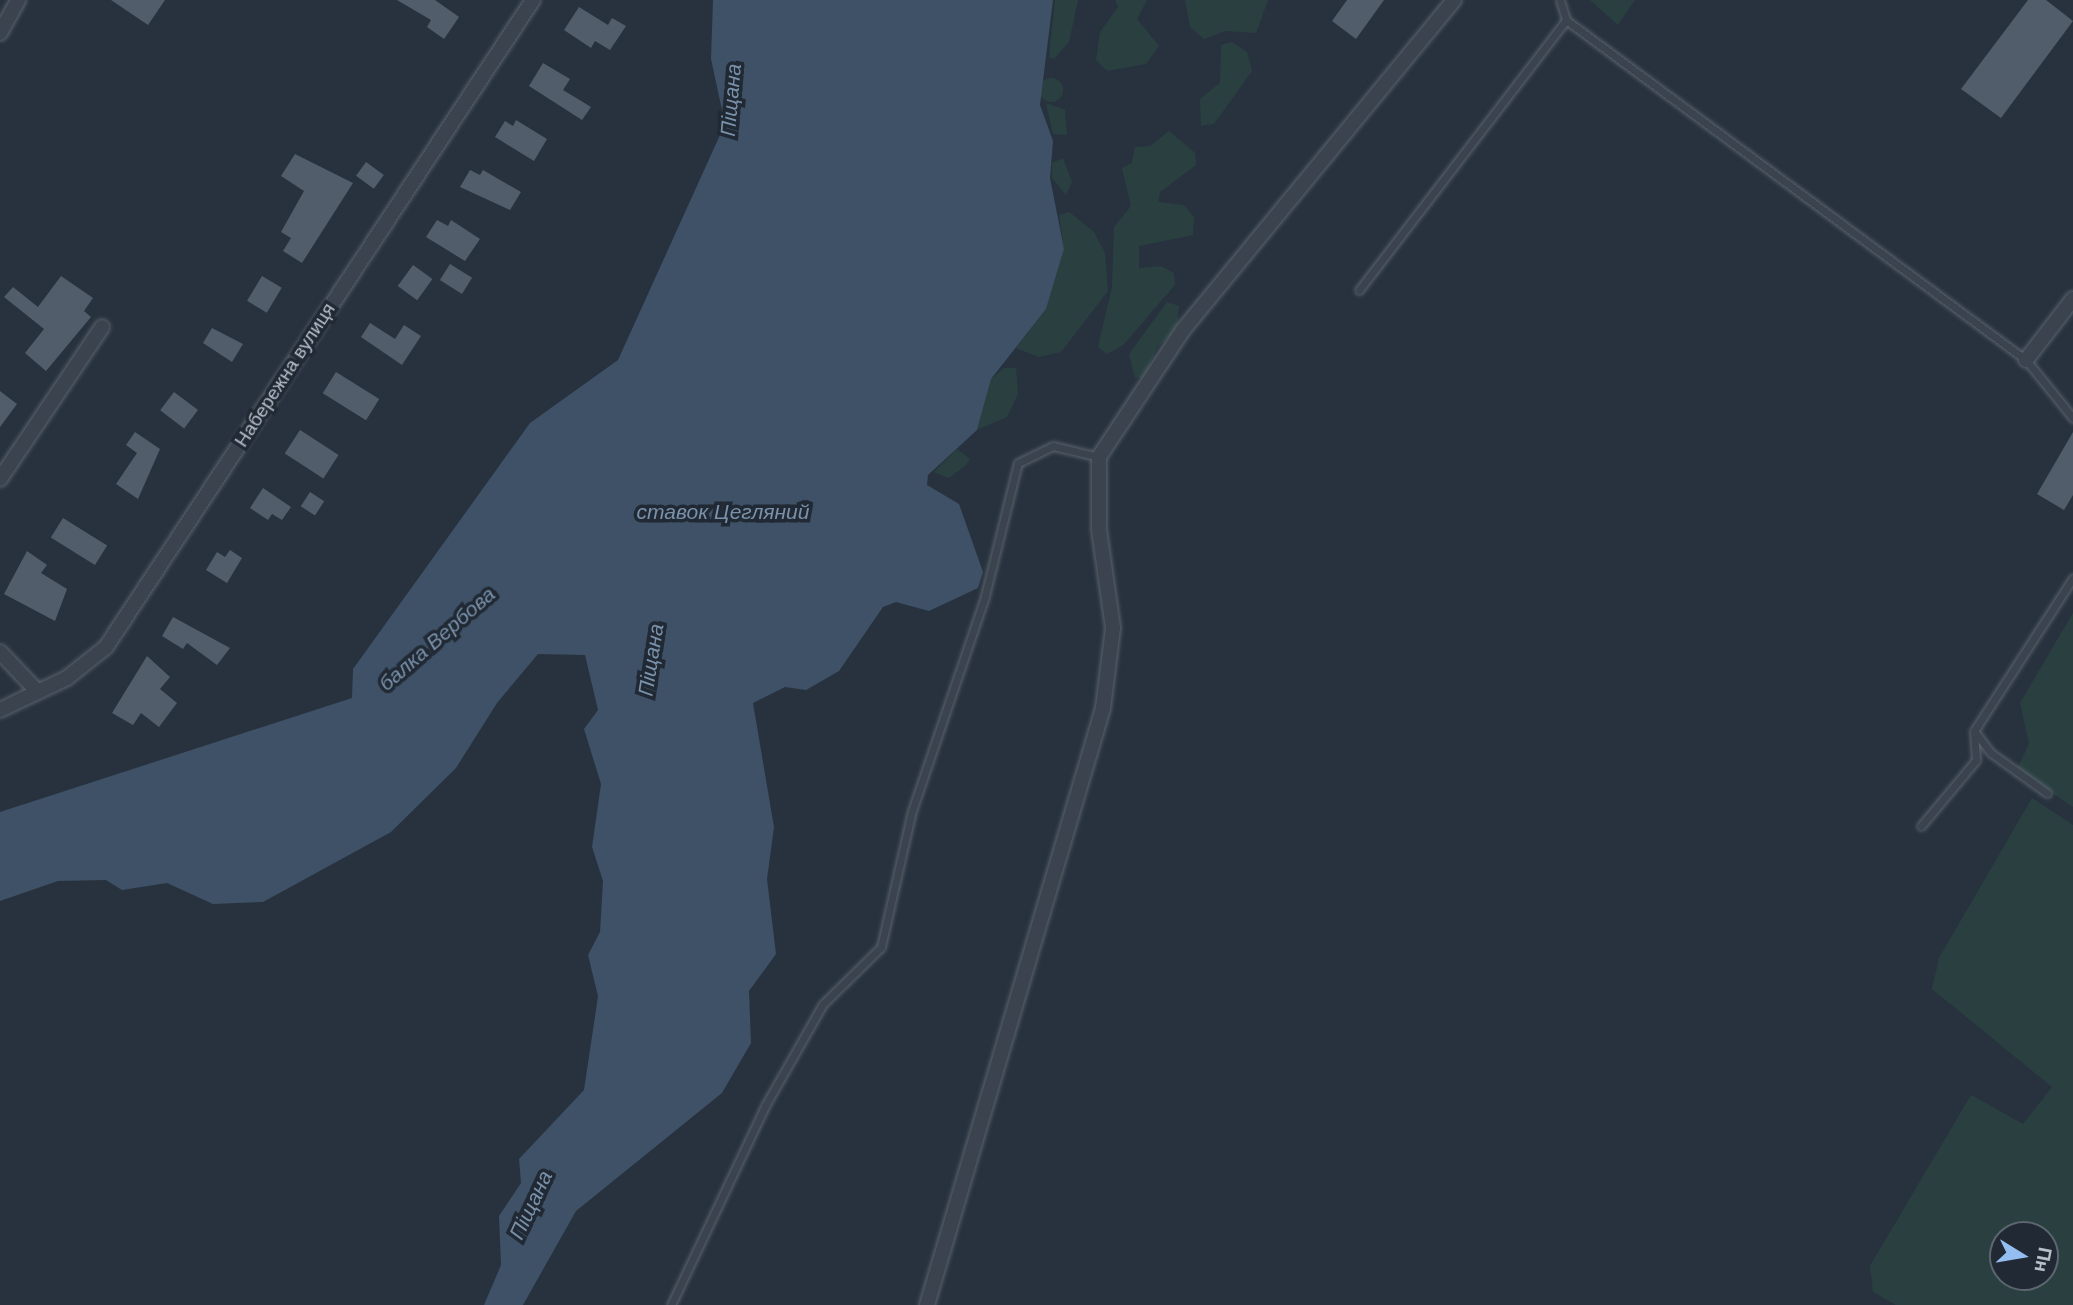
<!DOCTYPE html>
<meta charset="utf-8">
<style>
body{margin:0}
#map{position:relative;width:2073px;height:1305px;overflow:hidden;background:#27323e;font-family:Helvetica,sans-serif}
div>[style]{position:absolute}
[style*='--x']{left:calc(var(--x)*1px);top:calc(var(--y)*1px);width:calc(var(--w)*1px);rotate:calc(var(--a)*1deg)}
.green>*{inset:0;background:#2a4040}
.round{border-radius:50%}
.water>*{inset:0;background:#3e5166}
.building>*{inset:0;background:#525d6c;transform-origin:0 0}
.roads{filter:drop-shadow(0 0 2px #59626c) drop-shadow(0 0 2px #59626c)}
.service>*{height:7px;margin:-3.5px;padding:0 3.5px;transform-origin:3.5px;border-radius:3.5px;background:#3b444e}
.minor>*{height:14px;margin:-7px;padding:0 7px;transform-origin:7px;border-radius:7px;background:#3b444e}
span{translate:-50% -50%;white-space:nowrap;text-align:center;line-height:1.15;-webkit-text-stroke:7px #202934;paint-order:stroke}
.street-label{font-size:19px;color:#b7bfc9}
.water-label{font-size:21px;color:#7a91aa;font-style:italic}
.north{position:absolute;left:1989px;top:1221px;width:70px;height:70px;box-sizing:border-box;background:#202934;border:2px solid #5c6570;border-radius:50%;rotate:101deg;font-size:19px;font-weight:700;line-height:28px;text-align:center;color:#b7bfc9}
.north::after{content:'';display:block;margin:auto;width:24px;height:32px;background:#94bdf1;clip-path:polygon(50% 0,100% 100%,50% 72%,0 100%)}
</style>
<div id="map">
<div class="green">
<div style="clip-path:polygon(1055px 0,1078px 0,1069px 42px,1054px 59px,1049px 57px)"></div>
<div style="clip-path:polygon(1115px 0,1147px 0,1137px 19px,1159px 46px,1146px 64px,1107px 71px,1096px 60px,1100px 32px,1118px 7px)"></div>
<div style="clip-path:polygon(1185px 0,1268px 0,1256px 33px,1225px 31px,1204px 39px,1190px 27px)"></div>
<div style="clip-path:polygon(1590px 0,1635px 0,1618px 25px)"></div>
<div style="clip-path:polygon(1232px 42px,1247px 52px,1252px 71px,1214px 124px,1201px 126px,1200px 99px,1220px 83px,1221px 45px)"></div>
<div class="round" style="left:1039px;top:78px;width:24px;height:24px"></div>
<div style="clip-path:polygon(1046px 103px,1065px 110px,1067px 135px,1053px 134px)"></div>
<div style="clip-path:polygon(1169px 131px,1195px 153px,1196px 165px,1160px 192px,1158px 202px,1184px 205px,1194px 217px,1193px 235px,1139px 246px,1139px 268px,1161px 266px,1174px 273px,1175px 285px,1123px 345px,1107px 354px,1098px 347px,1112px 287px,1114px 227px,1131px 206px,1122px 168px,1132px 163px,1135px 147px,1150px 146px)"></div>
<div style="clip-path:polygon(1063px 158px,1072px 182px,1066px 195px,1052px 178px,1052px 163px)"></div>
<div style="clip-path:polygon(1069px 212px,1094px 232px,1105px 253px,1108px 291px,1061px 352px,1039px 357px,1016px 348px,1046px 309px,1064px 249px,1059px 215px)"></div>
<div style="clip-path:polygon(1167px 302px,1179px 306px,1177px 331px,1157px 347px,1145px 377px,1135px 378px,1129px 354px)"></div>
<div style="clip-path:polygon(1004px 368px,1016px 368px,1018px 394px,1007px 417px,977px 430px,991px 379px)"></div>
<div style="clip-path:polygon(957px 449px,970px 459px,965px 466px,949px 478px,934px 472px)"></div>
<div style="clip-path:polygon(2073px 613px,2073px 807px,2017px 769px,2029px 744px,2020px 703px)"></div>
<div style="clip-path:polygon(evenodd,2032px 798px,2073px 825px,2073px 1305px,1896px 1305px,1873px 1292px,1870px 1266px,1971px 1095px,2023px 1124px,2052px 1087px,1932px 989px,1939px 958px,2032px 798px,2045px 1235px,2045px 1277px,2003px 1277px,2003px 1235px,2045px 1235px)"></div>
</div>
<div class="water">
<div style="clip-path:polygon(713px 0,1053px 0,1040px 105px,1053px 141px,1050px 178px,1064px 249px,1046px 309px,991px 379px,977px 430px,928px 475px,927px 485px,959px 504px,983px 572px,978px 588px,929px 611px,896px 602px,883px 607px,839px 671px,806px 690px,785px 687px,753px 703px,774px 827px,767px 879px,776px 954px,749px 991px,751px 1043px,722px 1093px,576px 1211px,523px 1305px,484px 1305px,501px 1265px,499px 1216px,521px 1183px,519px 1159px,584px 1090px,598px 996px,588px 955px,600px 932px,603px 881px,592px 847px,601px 784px,584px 729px,598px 710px,585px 655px,538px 654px,497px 703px,456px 768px,391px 832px,263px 902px,213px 904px,167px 883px,122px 890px,106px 880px,58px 881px,0 901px,0 812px,352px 698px,353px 669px,530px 423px,618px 360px,725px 124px,711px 59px)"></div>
</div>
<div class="building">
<div style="clip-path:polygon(111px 0,165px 0,148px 25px)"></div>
<div style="clip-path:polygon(397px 0,435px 0,459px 17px,444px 39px,427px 27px,431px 20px)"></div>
<div style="clip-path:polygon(1347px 0,1384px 0,1356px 39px,1332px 21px)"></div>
<div style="clip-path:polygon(2028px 0,2046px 0,2073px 21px,2001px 118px,1961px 89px)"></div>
<div style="clip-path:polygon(579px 7px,608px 25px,612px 18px,626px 26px,610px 50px,595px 41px,591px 48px,564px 30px)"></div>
<div style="clip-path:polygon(543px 63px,570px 79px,563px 90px,591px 107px,582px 120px,529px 86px)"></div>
<div style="clip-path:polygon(516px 120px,547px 139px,534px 161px,495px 137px,505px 121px,513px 126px)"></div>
<div style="clip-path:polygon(295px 154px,353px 183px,302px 263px,283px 251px,291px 238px,281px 232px,304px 191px,281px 176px)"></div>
<div style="left:366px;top:162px;width:22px;height:17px;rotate:36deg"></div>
<div style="clip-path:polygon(470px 170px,480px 175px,483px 170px,521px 192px,510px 210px,460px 187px)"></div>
<div style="clip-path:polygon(437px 220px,448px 226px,451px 220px,480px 239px,465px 261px,426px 237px)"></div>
<div style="left:450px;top:264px;width:26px;height:19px;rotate:32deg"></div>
<div style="left:413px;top:265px;width:24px;height:26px;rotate:36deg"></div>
<div style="clip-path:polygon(61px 276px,93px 298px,84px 311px,91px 317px,46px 371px,25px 353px,44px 329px,4px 297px,13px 287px,38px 307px)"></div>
<div style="left:262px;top:276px;width:23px;height:29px;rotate:31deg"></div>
<div style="clip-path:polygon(370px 323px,395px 339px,404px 325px,421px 336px,402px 365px,361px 337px)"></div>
<div style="clip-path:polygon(212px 328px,243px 344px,232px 362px,203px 343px)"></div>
<div style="left:336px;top:372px;width:51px;height:25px;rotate:32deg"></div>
<div style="clip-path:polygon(0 391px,17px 404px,0 427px)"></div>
<div style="left:174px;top:392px;width:30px;height:23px;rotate:37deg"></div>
<div style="left:300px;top:430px;width:46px;height:28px;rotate:33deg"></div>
<div style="clip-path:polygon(135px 432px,160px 449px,138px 499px,116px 484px,137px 453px,126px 445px)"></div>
<div style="clip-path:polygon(2073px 432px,2073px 495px,2064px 510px,2037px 494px)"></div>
<div style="clip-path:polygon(263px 488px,291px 507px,282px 520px,272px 514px,268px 520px,250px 508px)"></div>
<div style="left:310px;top:492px;width:17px;height:17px;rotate:33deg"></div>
<div style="left:63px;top:518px;width:52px;height:23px;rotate:32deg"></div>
<div style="clip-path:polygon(230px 550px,242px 558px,227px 583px,206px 570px,217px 552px,225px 557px)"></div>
<div style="clip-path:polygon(27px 551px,47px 565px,41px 573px,67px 589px,55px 621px,4px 594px)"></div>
<div style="clip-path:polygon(173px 617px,230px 648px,217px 665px,187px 643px,183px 649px,162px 636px)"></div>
<div style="clip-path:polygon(147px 656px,170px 677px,160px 689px,177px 703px,159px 727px,141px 713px,133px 725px,112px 713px)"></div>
</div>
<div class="roads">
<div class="service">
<div style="--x:1560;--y:0;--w:21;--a:73"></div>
<div style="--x:1566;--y:20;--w:572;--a:36.47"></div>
<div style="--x:2026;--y:360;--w:75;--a:51"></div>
<div style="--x:1359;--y:290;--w:340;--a:-52.5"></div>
<div style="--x:1975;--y:732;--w:26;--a:53"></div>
<div style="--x:1991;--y:753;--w:69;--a:35.5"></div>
<div style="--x:1921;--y:826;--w:86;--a:-50.2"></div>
<div style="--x:1976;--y:760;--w:29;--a:-94"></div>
<div style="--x:1974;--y:731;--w:182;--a:-57.1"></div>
<div style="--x:671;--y:1305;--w:220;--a:-64.7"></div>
<div style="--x:765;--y:1106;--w:117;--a:-60.4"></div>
<div style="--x:823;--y:1004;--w:81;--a:-44.5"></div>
<div style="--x:881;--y:947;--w:139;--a:-77.2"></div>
<div style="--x:912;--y:811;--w:227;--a:-71.2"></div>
<div style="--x:985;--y:596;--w:137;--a:-76.1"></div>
<div style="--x:1018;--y:463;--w:39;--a:-26"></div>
<div style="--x:1053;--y:446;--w:47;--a:13.4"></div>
</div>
<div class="minor">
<div style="--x:0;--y:33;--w:38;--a:-61"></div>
<div style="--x:2026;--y:360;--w:77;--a:-52.4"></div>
<div style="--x:0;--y:479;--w:183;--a:-56.1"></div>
<div style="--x:0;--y:652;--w:55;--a:46.5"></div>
<div style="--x:0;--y:710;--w:74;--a:-25.5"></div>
<div style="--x:67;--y:678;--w:50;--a:-38.5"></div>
<div style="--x:106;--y:647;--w:775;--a:-56.58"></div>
<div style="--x:927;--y:1305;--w:622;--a:-73.57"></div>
<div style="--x:1103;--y:708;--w:81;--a:-82.9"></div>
<div style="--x:1113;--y:628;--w:99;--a:-98.1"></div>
<div style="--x:1099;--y:530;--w:73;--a:-90"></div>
<div style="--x:1099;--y:457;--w:152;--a:-56.5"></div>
<div style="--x:1183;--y:330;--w:427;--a:-50.6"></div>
</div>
</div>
<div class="street-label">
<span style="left:285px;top:375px;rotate:-57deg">Набережна вулиця</span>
</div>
<div class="water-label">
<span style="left:731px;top:100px;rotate:-85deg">Піщана</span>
<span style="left:723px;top:512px">ставок Цегляний</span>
<span style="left:437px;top:639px;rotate:-41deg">балка Вербова</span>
<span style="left:651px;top:660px;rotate:-81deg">Піщана</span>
<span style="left:531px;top:1205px;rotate:-65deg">Піщана</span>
</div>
<div class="north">Пн</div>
</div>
